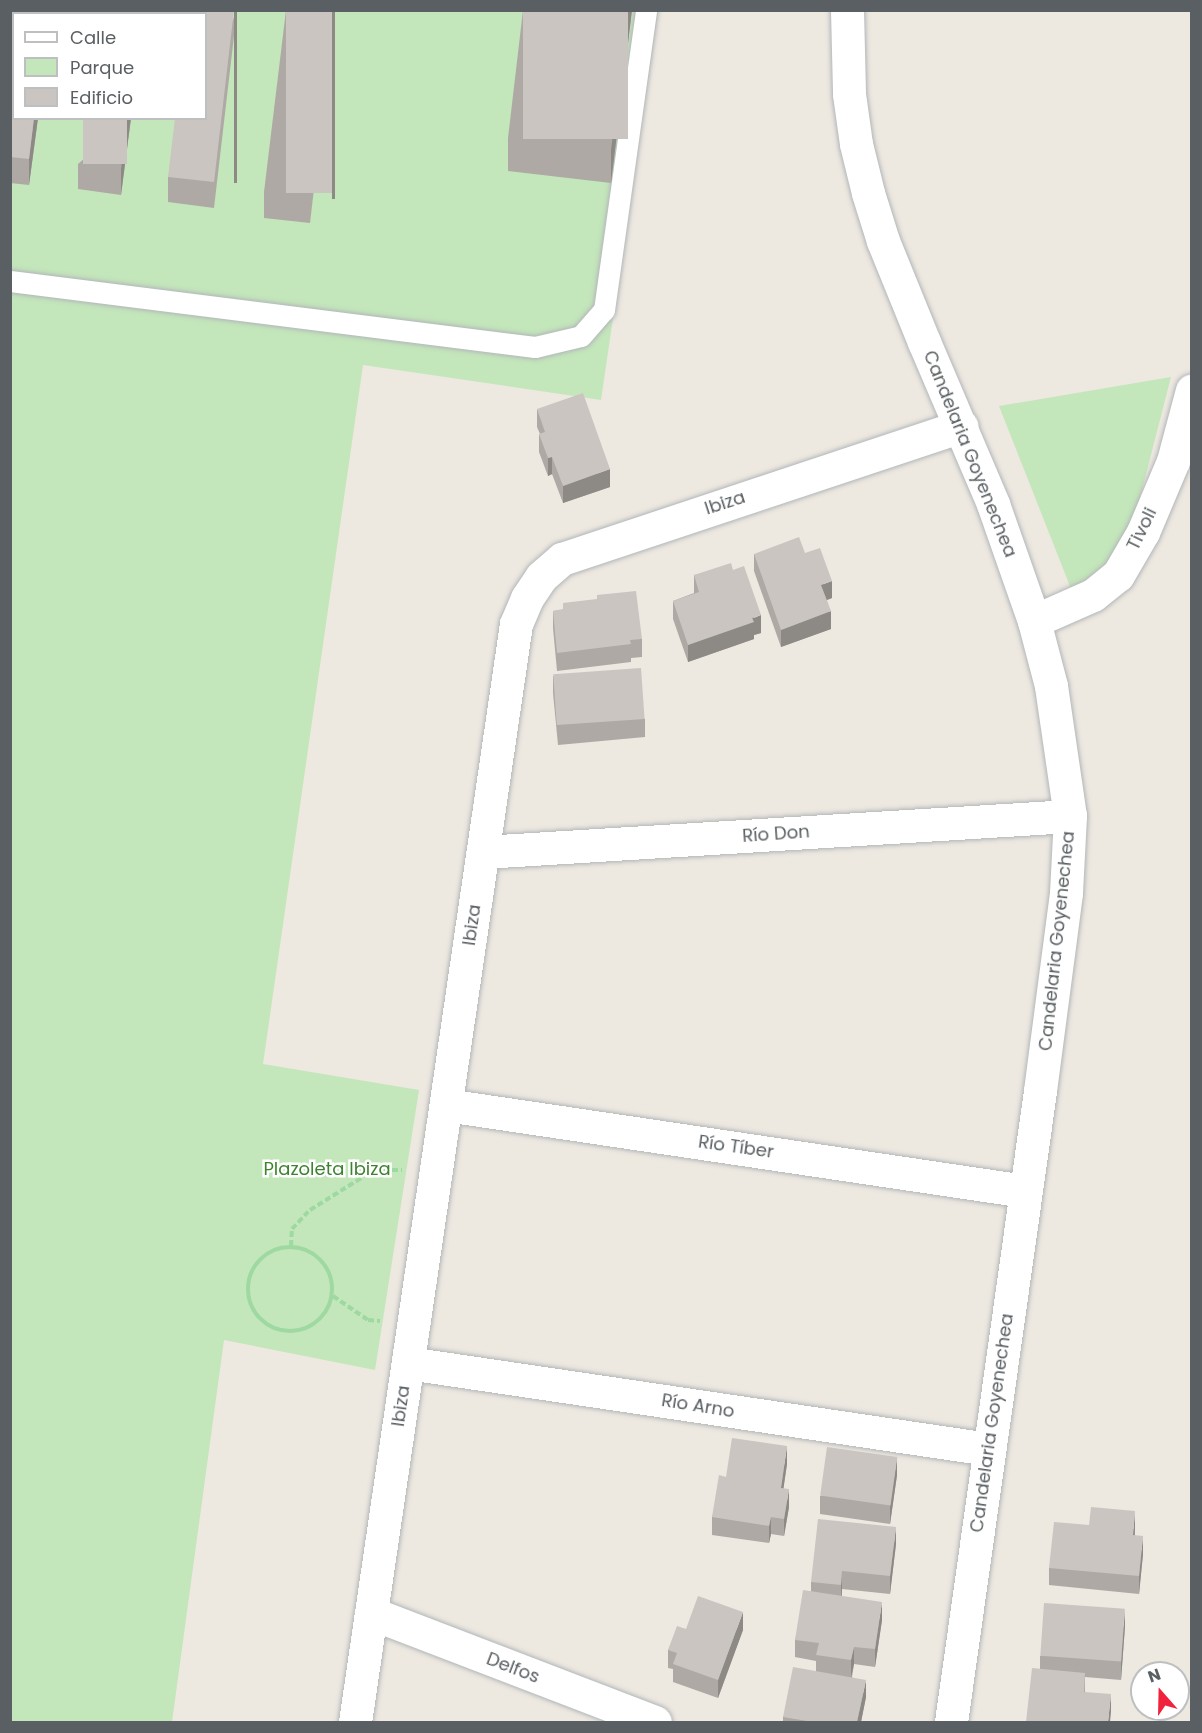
<!DOCTYPE html>
<meta charset="utf-8">
<style>
body{margin:0}
#map{position:relative;width:1202px;height:1733px;overflow:hidden;background:#ede8e0;font-family:Poppins,sans-serif}
div>[style]{position:absolute}
[style*='--x']{left:calc(var(--x)*1px);top:calc(var(--y)*1px);width:calc(var(--w)*1px);rotate:calc(var(--a)*1deg)}
.green>*{inset:0;background:#c4e6bb}
.path>*{height:4px;margin-top:-2px;transform-origin:0;background:repeating-linear-gradient(90deg,#9ed9a1 0 6px,transparent 0 9px)}
.path>.ring{margin:-2px;padding:0;box-sizing:content-box;background:none;border:4px solid #9ed9a1;border-radius:50%}
.roads{filter:drop-shadow(0 0 2px #b2b6b9) drop-shadow(0 0 2px #b2b6b9)}
.service>*{height:21px;margin:-10.5px;padding:0 10.5px;transform-origin:10.5px;border-radius:10.5px;background:#fff}
.minor>*{height:33px;margin:-16.5px;padding:0 16.5px;transform-origin:16.5px;border-radius:16.5px;background:#fff}
.tertiary>*{height:33px;margin:-16.5px;padding:0 16.5px;transform-origin:16.5px;border-radius:16.5px;background:#fff}
.wall>*{inset:0;background:#aea9a5}
.shaded-wall>*{inset:0;background:#8d8a86;transform-origin:0 0}
.building>*{inset:0;background:#cac5c0;transform-origin:0 0}
span{translate:-50% -50%;white-space:nowrap;text-align:center;line-height:1.15;-webkit-text-stroke:5px #fff;paint-order:stroke}
.street-label{font-size:18px;color:#595f62}
.park-label{font-size:18px;color:#3d832f}
.frame{position:absolute;inset:0;border:12px solid #595f62;pointer-events:none}
.legend{position:absolute;left:12px;top:12px;width:195px;height:108px;box-sizing:border-box;background:#fff;border:2px solid #bdbfc0;margin:0;padding:8px 10px;list-style:none;font-size:18px;color:#595f62}
.legend li{display:flex;align-items:center;gap:12px;height:30px}
.legend b{width:30px;border:2px solid #bdbfc0}
.north{position:absolute;left:1130px;top:1661px;width:60px;height:60px;box-sizing:border-box;background:#fff;border:2px solid #bdbfc0;border-radius:50%;rotate:340deg;font-size:16px;font-weight:700;line-height:24px;text-align:center;color:#595f62}
.north::after{content:'';display:block;margin:auto;width:21px;height:27px;background:#f1233c;clip-path:polygon(50% 0,100% 100%,50% 72%,0 100%)}
</style>
<div id="map">
<div class="green">
<div style="clip-path:polygon(evenodd,11px 11px,658px 11px,601px 400px,363px 365px,263px 1064px,419px 1090px,375px 1370px,224px 1340px,172px 1722px,11px 1722px,11px 11px,14px 14px,206px 14px,206px 118px,14px 118px,14px 14px)"></div>
<div style="clip-path:polygon(1171px 377px,1135px 517px,1113px 560px,1077px 604px,999px 406px)"></div>
</div>
<div class="path">
<div style="--x:291;--y:1246;--w:17;--a:-87"></div>
<div style="--x:292;--y:1229;--w:26;--a:-47"></div>
<div style="--x:310;--y:1210;--w:75;--a:-32"></div>
<div style="--x:374;--y:1170;--w:28;--a:0"></div>
<div class="ring" style="left:248px;top:1247px;width:80px;height:80px"></div>
<div style="--x:333;--y:1296;--w:42;--a:34.4"></div>
<div style="--x:368;--y:1320;--w:12;--a:5"></div>
</div>
<div class="roads">
<div class="service">
<div style="--x:10;--y:281;--w:529;--a:7.17"></div>
<div style="--x:535;--y:347;--w:47;--a:-13.4"></div>
<div style="--x:581;--y:336;--w:35;--a:-49"></div>
<div style="--x:604;--y:310;--w:303;--a:-82"></div>
</div>
<div class="minor">
<div style="--x:1034;--y:621;--w:64;--a:-23.8"></div>
<div style="--x:1093;--y:595;--w:32;--a:-39"></div>
<div style="--x:1118;--y:575;--w:50;--a:-59.8"></div>
<div style="--x:1143;--y:532;--w:77;--a:-67.1"></div>
<div style="--x:1173;--y:461;--w:73;--a:-75"></div>
<div style="--x:483;--y:852;--w:588;--a:-3.51"></div>
<div style="--x:446;--y:1105;--w:585;--a:8.45"></div>
<div style="--x:408;--y:1363;--w:586;--a:8.43"></div>
<div style="--x:371;--y:1613;--w:304;--a:21"></div>
<div style="--x:355;--y:1722;--w:1110;--a:-81.66"></div>
<div style="--x:516;--y:624;--w:28;--a:-67"></div>
<div style="--x:527;--y:598;--w:25;--a:-56"></div>
<div style="--x:541;--y:577;--w:28;--a:-41"></div>
<div style="--x:562;--y:559;--w:421;--a:-18.4"></div>
</div>
<div class="tertiary">
<div style="--x:847;--y:10;--w:84;--a:88.6"></div>
<div style="--x:849;--y:94;--w:50;--a:82"></div>
<div style="--x:856;--y:144;--w:50;--a:76.2"></div>
<div style="--x:868;--y:193;--w:50;--a:72.6"></div>
<div style="--x:883;--y:241;--w:109;--a:67.9"></div>
<div style="--x:924;--y:342;--w:176;--a:66.9"></div>
<div style="--x:993;--y:504;--w:124;--a:70.7"></div>
<div style="--x:1034;--y:621;--w:67;--a:75.3"></div>
<div style="--x:1051;--y:686;--w:131;--a:81.7"></div>
<div style="--x:1070;--y:816;--w:77;--a:93"></div>
<div style="--x:1066;--y:893;--w:200;--a:97.5"></div>
<div style="--x:1040;--y:1091;--w:637;--a:98.03"></div>
</div>
</div>
<div class="wall">
<div style="clip-path:polygon(10px 10px,51px 10px,50px 14px,14px 14px,38px 118px,29px 185px,10px 183px)"></div>
<div style="clip-path:polygon(237px 10px,214px 208px,168px 202px,168px 177px)"></div>
<div style="clip-path:polygon(286px 10px,335px 10px,310px 223px,264px 218px,264px 192px)"></div>
<div style="clip-path:polygon(523px 10px,632px 10px,611px 183px,508px 171px,508px 138px)"></div>
<div style="clip-path:polygon(131px 118px,121px 195px,78px 189px,78px 164px)"></div>
<div style="clip-path:polygon(537px 409px,610px 487px,563px 503px,552px 474px,548px 476px,539px 452px,539px 434px,540px 434px,537px 427px)"></div>
<div style="clip-path:polygon(805px 553px,832px 598px,827px 600px,831px 629px,781px 647px,754px 571px,754px 554px)"></div>
<div style="clip-path:polygon(733px 570px,761px 633px,754px 635px,754px 639px,688px 662px,673px 619px,673px 601px,694px 593px,694px 575px)"></div>
<div style="clip-path:polygon(563px 603px,642px 639px,642px 657px,631px 658px,631px 662px,557px 671px,553px 628px,553px 611px,563px 610px)"></div>
<div style="clip-path:polygon(553px 676px,645px 719px,645px 737px,558px 745px,553px 693px)"></div>
<div style="clip-path:polygon(787px 1464px,783px 1489px,789px 1507px,784px 1536px,771px 1534px,769px 1543px,712px 1535px,712px 1517px,726px 1477px)"></div>
<div style="clip-path:polygon(897px 1475px,890px 1524px,820px 1514px,820px 1496px)"></div>
<div style="clip-path:polygon(1089px 1525px,1135px 1529px,1135px 1535px,1143px 1554px,1139px 1594px,1049px 1585px,1049px 1568px)"></div>
<div style="clip-path:polygon(896px 1544px,890px 1594px,842px 1589px,842px 1596px,882px 1620px,875px 1667px,854px 1664px,852px 1677px,866px 1697px,861px 1722px,783px 1722px,783px 1717px,816px 1671px,816px 1661px,795px 1657px,795px 1640px,811px 1591px,811px 1582px)"></div>
<div style="clip-path:polygon(1125px 1626px,1121px 1680px,1085px 1677px,1085px 1692px,1111px 1712px,1040px 1669px,1040px 1656px)"></div>
<div style="clip-path:polygon(686px 1629px,743px 1630px,718px 1698px,673px 1682px,673px 1669px,668px 1668px,668px 1650px)"></div>
</div>
<div class="shaded-wall">
<div style="left:234px;top:10px;width:3px;height:173px"></div>
<div style="left:332px;top:10px;width:3px;height:189px"></div>
<div style="clip-path:polygon(628px 10px,632px 10px,611px 183px,611px 150px)"></div>
<div style="clip-path:polygon(34px 118px,38px 118px,29px 185px,29px 159px)"></div>
<div style="clip-path:polygon(127px 118px,131px 118px,121px 195px,121px 169px)"></div>
<div style="clip-path:polygon(552px 457px,552px 474px,548px 476px,548px 458px)"></div>
<div style="clip-path:polygon(610px 469px,610px 487px,563px 503px,563px 486px)"></div>
<div style="clip-path:polygon(832px 581px,832px 598px,821px 602px,821px 585px)"></div>
<div style="clip-path:polygon(831px 611px,831px 629px,781px 647px,781px 630px)"></div>
<div style="clip-path:polygon(761px 615px,761px 633px,754px 635px,754px 639px,688px 662px,688px 645px)"></div>
<div style="clip-path:polygon(787px 1446px,787px 1464px,781px 1506px,781px 1488px)"></div>
<div style="clip-path:polygon(897px 1457px,897px 1475px,890px 1524px,890px 1506px)"></div>
<div style="clip-path:polygon(789px 1489px,789px 1507px,784px 1536px,784px 1519px)"></div>
<div style="clip-path:polygon(1135px 1511px,1135px 1529px,1133px 1553px,1133px 1535px)"></div>
<div style="clip-path:polygon(771px 1517px,771px 1534px,769px 1543px,769px 1526px)"></div>
<div style="clip-path:polygon(896px 1527px,896px 1544px,890px 1594px,890px 1576px)"></div>
<div style="clip-path:polygon(1143px 1536px,1143px 1554px,1139px 1594px,1139px 1576px)"></div>
<div style="clip-path:polygon(842px 1571px,842px 1589px,841px 1602px,841px 1585px)"></div>
<div style="clip-path:polygon(882px 1602px,882px 1620px,875px 1667px,875px 1649px)"></div>
<div style="clip-path:polygon(1125px 1609px,1125px 1626px,1121px 1680px,1121px 1662px)"></div>
<div style="clip-path:polygon(743px 1612px,743px 1630px,718px 1698px,718px 1680px)"></div>
<div style="clip-path:polygon(854px 1647px,854px 1664px,851px 1678px,851px 1660px)"></div>
<div style="clip-path:polygon(866px 1680px,866px 1697px,861px 1722px,857px 1722px)"></div>
<div style="clip-path:polygon(1111px 1694px,1111px 1712px,1110px 1722px,1108px 1722px)"></div>
</div>
<div class="building">
<div style="clip-path:polygon(10px 10px,48px 10px,47px 14px,14px 14px,14px 118px,34px 118px,29px 159px,10px 157px)"></div>
<div style="left:96px;top:10px;width:44px;height:4px"></div>
<div style="clip-path:polygon(188px 10px,234px 10px,214px 182px,168px 177px,175px 118px,206px 118px,206px 14px,188px 14px)"></div>
<div style="left:286px;top:10px;width:46px;height:183px"></div>
<div style="left:523px;top:10px;width:105px;height:129px"></div>
<div style="left:83px;top:118px;width:44px;height:46px"></div>
<div style="clip-path:polygon(583px 393px,610px 469px,563px 486px,552px 457px,548px 458px,539px 434px,545px 432px,537px 409px)"></div>
<div style="clip-path:polygon(799px 537px,805px 553px,820px 548px,832px 581px,821px 585px,831px 611px,781px 630px,754px 554px)"></div>
<div style="clip-path:polygon(731px 563px,733px 570px,744px 566px,761px 615px,752px 618px,754px 622px,688px 645px,673px 601px,699px 592px,694px 575px)"></div>
<div style="clip-path:polygon(636px 591px,642px 639px,630px 640px,631px 644px,557px 653px,553px 611px,563px 609px,563px 603px,597px 599px,597px 595px)"></div>
<div style="left:641px;top:668px;width:51px;height:88px;rotate:86deg"></div>
<div style="clip-path:polygon(732px 1438px,787px 1446px,781px 1488px,789px 1489px,784px 1519px,771px 1517px,769px 1526px,712px 1517px,719px 1475px,726px 1477px)"></div>
<div style="left:827px;top:1447px;width:71px;height:49px;rotate:8deg"></div>
<div style="clip-path:polygon(1091px 1507px,1135px 1511px,1133px 1535px,1143px 1536px,1139px 1576px,1049px 1568px,1054px 1522px,1089px 1525px)"></div>
<div style="clip-path:polygon(818px 1519px,896px 1527px,890px 1576px,842px 1571px,841px 1585px,811px 1582px)"></div>
<div style="clip-path:polygon(803px 1590px,882px 1602px,875px 1649px,854px 1647px,851px 1660px,816px 1655px,819px 1643px,795px 1640px)"></div>
<div style="clip-path:polygon(698px 1596px,743px 1612px,718px 1680px,673px 1664px,677px 1653px,668px 1650px,677px 1626px,686px 1629px)"></div>
<div style="left:1044px;top:1603px;width:81px;height:53px;rotate:4deg"></div>
<div style="clip-path:polygon(793px 1667px,866px 1680px,857px 1722px,813px 1722px,783px 1717px)"></div>
<div style="clip-path:polygon(1032px 1668px,1085px 1673px,1084px 1692px,1111px 1694px,1108px 1722px,1026px 1722px)"></div>
</div>
<div class="street-label">
<span style="left:970px;top:454px;rotate:68deg">Candelaria Goyenechea</span>
<span style="left:725px;top:503px;rotate:-18deg">Ibiza</span>
<span style="left:1142px;top:529px;rotate:-64deg">Tivoli</span>
<span style="left:776px;top:834px;rotate:-4deg">Río Don</span>
<span style="left:472px;top:925px;rotate:-82deg">Ibiza</span>
<span style="left:1057px;top:941px;rotate:-84deg">Candelaria Goyenechea</span>
<span style="left:736px;top:1147px;rotate:8deg">Río Tíber</span>
<span style="left:401px;top:1406px;rotate:-82deg">Ibiza</span>
<span style="left:698px;top:1406px;rotate:9deg">Río Arno</span>
<span style="left:992px;top:1423px;rotate:-82deg">Candelaria Goyenechea</span>
<span style="left:513px;top:1668px;rotate:21deg">Delfos</span>
</div>
<div class="park-label">
<span style="left:327px;top:1169px">Plazoleta Ibiza</span>
</div>
<div class="frame"></div>
<ul class="legend">
<li><b style="height:8px;background:#fff"></b>Calle</li>
<li><b style="height:16px;background:#c4e6bb"></b>Parque</li>
<li><b style="height:16px;background:#cac5c0"></b>Edificio</li>
</ul>
<div class="north">N</div>
</div>
